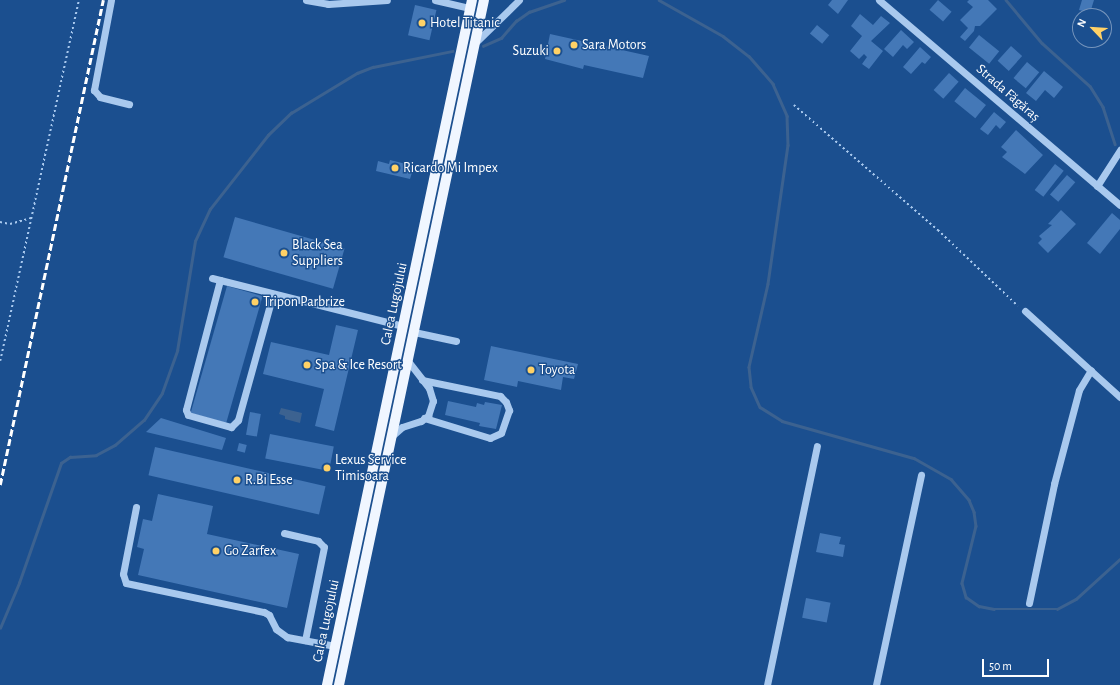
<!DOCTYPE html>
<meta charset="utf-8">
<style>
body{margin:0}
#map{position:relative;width:1120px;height:685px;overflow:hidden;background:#1b4f8f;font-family:"Alegreya Sans",sans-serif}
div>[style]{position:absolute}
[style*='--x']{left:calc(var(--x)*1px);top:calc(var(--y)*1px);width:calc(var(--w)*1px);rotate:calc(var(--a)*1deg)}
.water>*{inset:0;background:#3c6290}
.stream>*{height:2.5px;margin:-1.25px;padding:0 1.25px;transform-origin:1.25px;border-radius:1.25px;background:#3c6290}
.building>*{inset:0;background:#4478b7;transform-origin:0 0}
.path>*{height:1.5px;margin-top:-0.75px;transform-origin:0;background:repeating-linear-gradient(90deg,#a9c9ee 0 2px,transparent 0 5px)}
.minor>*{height:7px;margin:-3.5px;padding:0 3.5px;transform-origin:3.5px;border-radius:3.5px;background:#a9c9ee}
.major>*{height:10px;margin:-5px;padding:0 5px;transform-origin:5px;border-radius:5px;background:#f0f6ff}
.rail>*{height:2.5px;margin-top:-1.25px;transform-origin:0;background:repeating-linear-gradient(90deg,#fff 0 7px,transparent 0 10px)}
.dots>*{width:11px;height:11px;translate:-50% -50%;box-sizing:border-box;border:2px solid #1b4f8f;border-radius:50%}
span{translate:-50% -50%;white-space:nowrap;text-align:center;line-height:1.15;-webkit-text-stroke:3px #1b4f8f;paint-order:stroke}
.poi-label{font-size:14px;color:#fff}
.left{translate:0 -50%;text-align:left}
.right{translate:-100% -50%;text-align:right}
.street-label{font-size:14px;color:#fff}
.north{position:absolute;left:1072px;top:8px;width:40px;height:40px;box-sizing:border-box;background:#1b4f8f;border:1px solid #7695bc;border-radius:50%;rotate:295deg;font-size:11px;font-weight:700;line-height:16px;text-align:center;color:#fff}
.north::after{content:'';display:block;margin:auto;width:14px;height:18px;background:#ffd166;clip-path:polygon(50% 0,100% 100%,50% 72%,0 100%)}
.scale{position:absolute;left:982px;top:659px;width:67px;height:18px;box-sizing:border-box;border:2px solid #fff;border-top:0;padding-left:5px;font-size:12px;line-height:14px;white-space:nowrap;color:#fff;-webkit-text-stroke:3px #1b4f8f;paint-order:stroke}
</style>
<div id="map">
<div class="water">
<div style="clip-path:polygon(281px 408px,302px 413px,300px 423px,285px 419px,285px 416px,279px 414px)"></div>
</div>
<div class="stream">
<div style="--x:659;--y:0;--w:73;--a:29.4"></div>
<div style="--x:723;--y:36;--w:33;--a:38"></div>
<div style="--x:749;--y:56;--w:37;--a:49"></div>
<div style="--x:773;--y:84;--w:35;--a:66"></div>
<div style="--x:787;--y:116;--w:29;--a:88"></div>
<div style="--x:788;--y:145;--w:140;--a:98.2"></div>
<div style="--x:768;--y:284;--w:85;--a:102.9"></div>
<div style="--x:749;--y:367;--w:20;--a:84"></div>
<div style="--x:751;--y:387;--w:22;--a:66"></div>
<div style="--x:760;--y:407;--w:26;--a:32"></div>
<div style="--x:782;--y:421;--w:137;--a:15.7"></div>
<div style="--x:914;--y:458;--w:43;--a:29.6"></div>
<div style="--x:951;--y:479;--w:28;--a:49"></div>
<div style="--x:969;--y:500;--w:13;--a:67"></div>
<div style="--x:974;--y:512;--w:14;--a:82"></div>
<div style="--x:976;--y:526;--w:59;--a:103.8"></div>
<div style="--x:962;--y:583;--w:15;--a:74"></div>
<div style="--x:966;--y:597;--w:16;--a:35"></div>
<div style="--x:979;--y:606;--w:15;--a:11"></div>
<div style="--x:994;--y:609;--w:63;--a:0"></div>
<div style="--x:1057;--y:609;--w:21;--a:-28"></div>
<div style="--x:1076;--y:599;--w:59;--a:-42.3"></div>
<div style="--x:1006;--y:0;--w:56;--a:50.1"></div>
<div style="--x:1042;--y:43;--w:64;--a:41.9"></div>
<div style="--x:1090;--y:86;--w:25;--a:58"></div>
<div style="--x:1103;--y:107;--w:39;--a:72"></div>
<div style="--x:483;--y:46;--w:20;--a:-24"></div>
<div style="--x:501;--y:38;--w:23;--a:-49"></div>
<div style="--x:516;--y:21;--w:16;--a:-35"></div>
<div style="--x:529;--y:12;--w:37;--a:-19"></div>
<div style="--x:0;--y:628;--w:49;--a:-67.1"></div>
<div style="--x:19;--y:583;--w:127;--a:-70.7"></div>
<div style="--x:61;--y:463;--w:11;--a:-34"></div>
<div style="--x:70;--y:457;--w:26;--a:-4"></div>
<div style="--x:96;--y:455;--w:21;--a:-28"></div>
<div style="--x:115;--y:445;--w:38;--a:-41"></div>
<div style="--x:144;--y:420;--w:32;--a:-56"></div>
<div style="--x:162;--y:393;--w:45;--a:-70.3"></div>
<div style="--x:177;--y:351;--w:111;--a:-80.7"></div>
<div style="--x:195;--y:241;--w:35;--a:-65"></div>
<div style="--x:210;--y:209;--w:94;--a:-51.9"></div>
<div style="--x:268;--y:135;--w:32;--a:-44"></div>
<div style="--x:291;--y:113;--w:77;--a:-31.2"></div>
<div style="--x:357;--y:73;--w:17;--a:-21"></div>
<div style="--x:373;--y:67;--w:81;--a:-11.4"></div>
</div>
<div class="building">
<div style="clip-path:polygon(832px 0,848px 0,838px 14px,828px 5px)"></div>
<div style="left:938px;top:0;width:18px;height:13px;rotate:41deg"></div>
<div style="clip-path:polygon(969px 0,988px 0,997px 9px,980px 26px,975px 26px,974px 31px,965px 41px,960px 37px,968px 28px,960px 20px,973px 7px,967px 2px)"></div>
<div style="clip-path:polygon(1082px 0,1094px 0,1090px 13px,1079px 10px)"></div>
<div style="left:415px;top:5px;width:22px;height:31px;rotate:13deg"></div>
<div style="clip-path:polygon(860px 14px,873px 25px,881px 16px,890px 23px,871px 41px,883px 51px,869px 69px,862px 64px,867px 57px,864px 54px,859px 59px,850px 51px,862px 36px,851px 26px)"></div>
<div style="left:817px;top:25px;width:16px;height:11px;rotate:40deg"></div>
<div style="clip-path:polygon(901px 30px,914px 42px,907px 49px,903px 45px,893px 57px,884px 49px)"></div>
<div style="clip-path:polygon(550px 34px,649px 56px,643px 78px,584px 65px,583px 69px,545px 59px)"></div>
<div style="left:979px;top:35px;width:26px;height:16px;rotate:39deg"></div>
<div style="left:1011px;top:46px;width:15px;height:20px;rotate:42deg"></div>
<div style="clip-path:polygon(920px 47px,931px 57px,925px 64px,922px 62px,911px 74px,903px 67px)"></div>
<div style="left:1027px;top:62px;width:16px;height:21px;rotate:40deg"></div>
<div style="clip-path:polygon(1044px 71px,1063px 87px,1054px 98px,1045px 90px,1036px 101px,1026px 93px)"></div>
<div style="left:949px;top:73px;width:13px;height:23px;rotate:42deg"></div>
<div style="left:965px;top:88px;width:27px;height:17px;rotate:39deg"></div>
<div style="clip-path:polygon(994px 112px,1006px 122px,1000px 129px,996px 125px,988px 135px,980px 129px)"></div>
<div style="clip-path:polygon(1016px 130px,1043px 155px,1025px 174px,1002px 157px,1007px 152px,1001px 147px)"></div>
<div style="clip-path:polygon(390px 160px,414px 166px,410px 179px,376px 171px,378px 161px,389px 164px)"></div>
<div style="left:1055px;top:164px;width:11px;height:33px;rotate:38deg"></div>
<div style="left:1067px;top:175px;width:11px;height:26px;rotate:41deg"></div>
<div style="clip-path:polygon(1061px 210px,1076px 224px,1048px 253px,1038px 243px,1042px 239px,1039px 236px,1052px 225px,1048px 224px)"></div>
<div style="clip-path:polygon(1112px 213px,1120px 220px,1120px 229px,1100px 254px,1087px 243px)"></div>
<div style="left:235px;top:217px;width:114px;height:42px;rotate:16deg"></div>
<div style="left:227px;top:286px;width:37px;height:132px;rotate:16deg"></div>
<div style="clip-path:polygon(336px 325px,358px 330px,334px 431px,315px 426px,324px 389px,263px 374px,271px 342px,329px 355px)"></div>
<div style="clip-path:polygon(491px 346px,578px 364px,574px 379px,563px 377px,561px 390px,518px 381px,517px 387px,484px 380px)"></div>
<div style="clip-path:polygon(448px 401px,476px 407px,477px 403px,484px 405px,485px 402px,502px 405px,496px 429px,479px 426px,480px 423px,445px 415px)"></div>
<div style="left:250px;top:412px;width:11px;height:23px;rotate:10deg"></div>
<div style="clip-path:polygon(161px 418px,226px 438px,222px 450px,146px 432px)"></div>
<div style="left:270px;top:434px;width:65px;height:25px;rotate:11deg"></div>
<div style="left:239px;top:443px;width:8px;height:8px;rotate:14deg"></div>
<div style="left:155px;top:447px;width:175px;height:29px;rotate:13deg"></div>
<div style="clip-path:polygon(158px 494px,213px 506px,207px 534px,299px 554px,287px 608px,138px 575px,144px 549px,137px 547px,143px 519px,152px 521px)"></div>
<div style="clip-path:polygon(820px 533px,841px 537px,839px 544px,845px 545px,843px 557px,816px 552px)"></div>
<div style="left:806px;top:598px;width:25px;height:20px;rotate:11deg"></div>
</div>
<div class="path">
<div style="--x:794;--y:105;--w:191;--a:41"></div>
<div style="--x:938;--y:230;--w:110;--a:43.5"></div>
<div style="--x:0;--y:222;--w:10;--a:11"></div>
<div style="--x:10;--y:224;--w:22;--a:-16"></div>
<div style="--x:0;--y:361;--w:370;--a:-77.7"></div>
</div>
<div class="minor">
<div style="--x:111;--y:0;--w:92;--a:100.7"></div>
<div style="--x:94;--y:90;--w:9;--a:49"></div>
<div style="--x:100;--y:97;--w:30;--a:14"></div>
<div style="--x:306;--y:0;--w:22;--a:10"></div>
<div style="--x:328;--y:4;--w:59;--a:-3.9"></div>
<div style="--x:435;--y:0;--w:37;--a:13"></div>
<div style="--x:879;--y:0;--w:316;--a:40.4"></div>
<div style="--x:476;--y:42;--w:60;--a:-44.3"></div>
<div style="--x:1097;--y:186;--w:43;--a:-57.4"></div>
<div style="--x:212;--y:278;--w:197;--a:14.1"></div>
<div style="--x:220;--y:280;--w:134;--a:104.7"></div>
<div style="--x:186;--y:410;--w:5;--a:68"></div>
<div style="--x:188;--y:415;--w:45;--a:15.6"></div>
<div style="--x:231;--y:427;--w:10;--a:-45"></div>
<div style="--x:238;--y:420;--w:131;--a:-74.5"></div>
<div style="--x:1025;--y:311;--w:128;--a:42.2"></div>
<div style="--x:414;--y:332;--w:43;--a:12.1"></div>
<div style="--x:422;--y:380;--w:80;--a:11.6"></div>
<div style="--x:500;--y:396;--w:8;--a:45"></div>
<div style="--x:506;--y:402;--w:9;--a:69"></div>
<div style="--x:509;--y:410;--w:24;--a:109"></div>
<div style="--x:501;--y:433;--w:12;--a:156"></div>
<div style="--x:490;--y:438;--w:69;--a:-163.1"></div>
<div style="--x:392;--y:436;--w:13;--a:-42"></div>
<div style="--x:402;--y:427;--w:20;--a:-18"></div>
<div style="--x:421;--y:421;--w:9;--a:-36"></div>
<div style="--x:428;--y:416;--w:16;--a:-72"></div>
<div style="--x:433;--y:401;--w:14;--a:-107"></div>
<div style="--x:429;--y:388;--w:34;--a:-128"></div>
<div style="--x:136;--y:507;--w:68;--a:101"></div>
<div style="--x:123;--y:574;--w:9;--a:72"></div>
<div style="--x:126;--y:583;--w:141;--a:11.9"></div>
<div style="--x:264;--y:612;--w:6;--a:31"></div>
<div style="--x:269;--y:615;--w:16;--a:63"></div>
<div style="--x:276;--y:629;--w:14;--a:36"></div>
<div style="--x:287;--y:637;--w:49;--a:10.6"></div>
<div style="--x:284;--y:533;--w:35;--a:13"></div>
<div style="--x:318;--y:541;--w:8;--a:45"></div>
<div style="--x:324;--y:547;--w:95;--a:101.5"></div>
<div style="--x:1029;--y:603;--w:122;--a:-78.1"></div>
<div style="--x:1054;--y:484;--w:97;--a:-75.1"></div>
<div style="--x:1079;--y:390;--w:23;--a:-59"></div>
<div style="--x:767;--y:685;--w:244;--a:-78.2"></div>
<div style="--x:876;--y:685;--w:215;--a:-77.9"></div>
</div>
<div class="major">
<div style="--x:327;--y:685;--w:700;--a:-78.05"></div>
<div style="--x:339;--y:685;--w:700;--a:-78.05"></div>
</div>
<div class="rail">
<div style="--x:0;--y:485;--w:496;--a:-78"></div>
</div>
<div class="dots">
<div style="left:422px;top:23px;background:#ffd166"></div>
<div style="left:574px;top:45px;background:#ffd166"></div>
<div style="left:557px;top:51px;background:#ffd166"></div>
<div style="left:395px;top:168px;background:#ffd166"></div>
<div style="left:284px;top:253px;background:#ffd166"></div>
<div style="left:255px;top:302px;background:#ffd166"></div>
<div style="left:307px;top:365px;background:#ffd166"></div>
<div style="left:531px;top:370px;background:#ffd166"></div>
<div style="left:327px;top:468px;background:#ffd166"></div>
<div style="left:237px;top:480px;background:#ffd166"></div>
<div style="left:216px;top:551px;background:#ffd166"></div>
</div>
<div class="poi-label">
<span class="left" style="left:430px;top:23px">Hotel Titanic</span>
<span class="left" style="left:582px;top:45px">Sara Motors</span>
<span class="right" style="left:549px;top:51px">Suzuki</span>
<span class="left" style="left:403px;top:168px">Ricardo Mi Impex</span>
<span class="left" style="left:292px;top:253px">Black Sea<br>Suppliers</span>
<span class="left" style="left:263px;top:302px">Tripon Parbrize</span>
<span class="left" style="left:315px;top:365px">Spa &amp; Ice Resort</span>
<span class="left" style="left:539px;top:370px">Toyota</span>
<span class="left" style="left:335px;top:468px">Lexus Service<br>Timisoara</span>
<span class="left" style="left:245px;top:480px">R.Bi Esse</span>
<span class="left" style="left:224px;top:551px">Go Zarfex</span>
</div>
<div class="street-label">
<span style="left:1008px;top:93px;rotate:41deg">Strada Făgăraș</span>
<span style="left:394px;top:304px;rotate:-78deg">Calea Lugojului</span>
<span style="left:326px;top:621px;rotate:-78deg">Calea Lugojului</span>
</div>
<div class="north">N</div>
<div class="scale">50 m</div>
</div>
